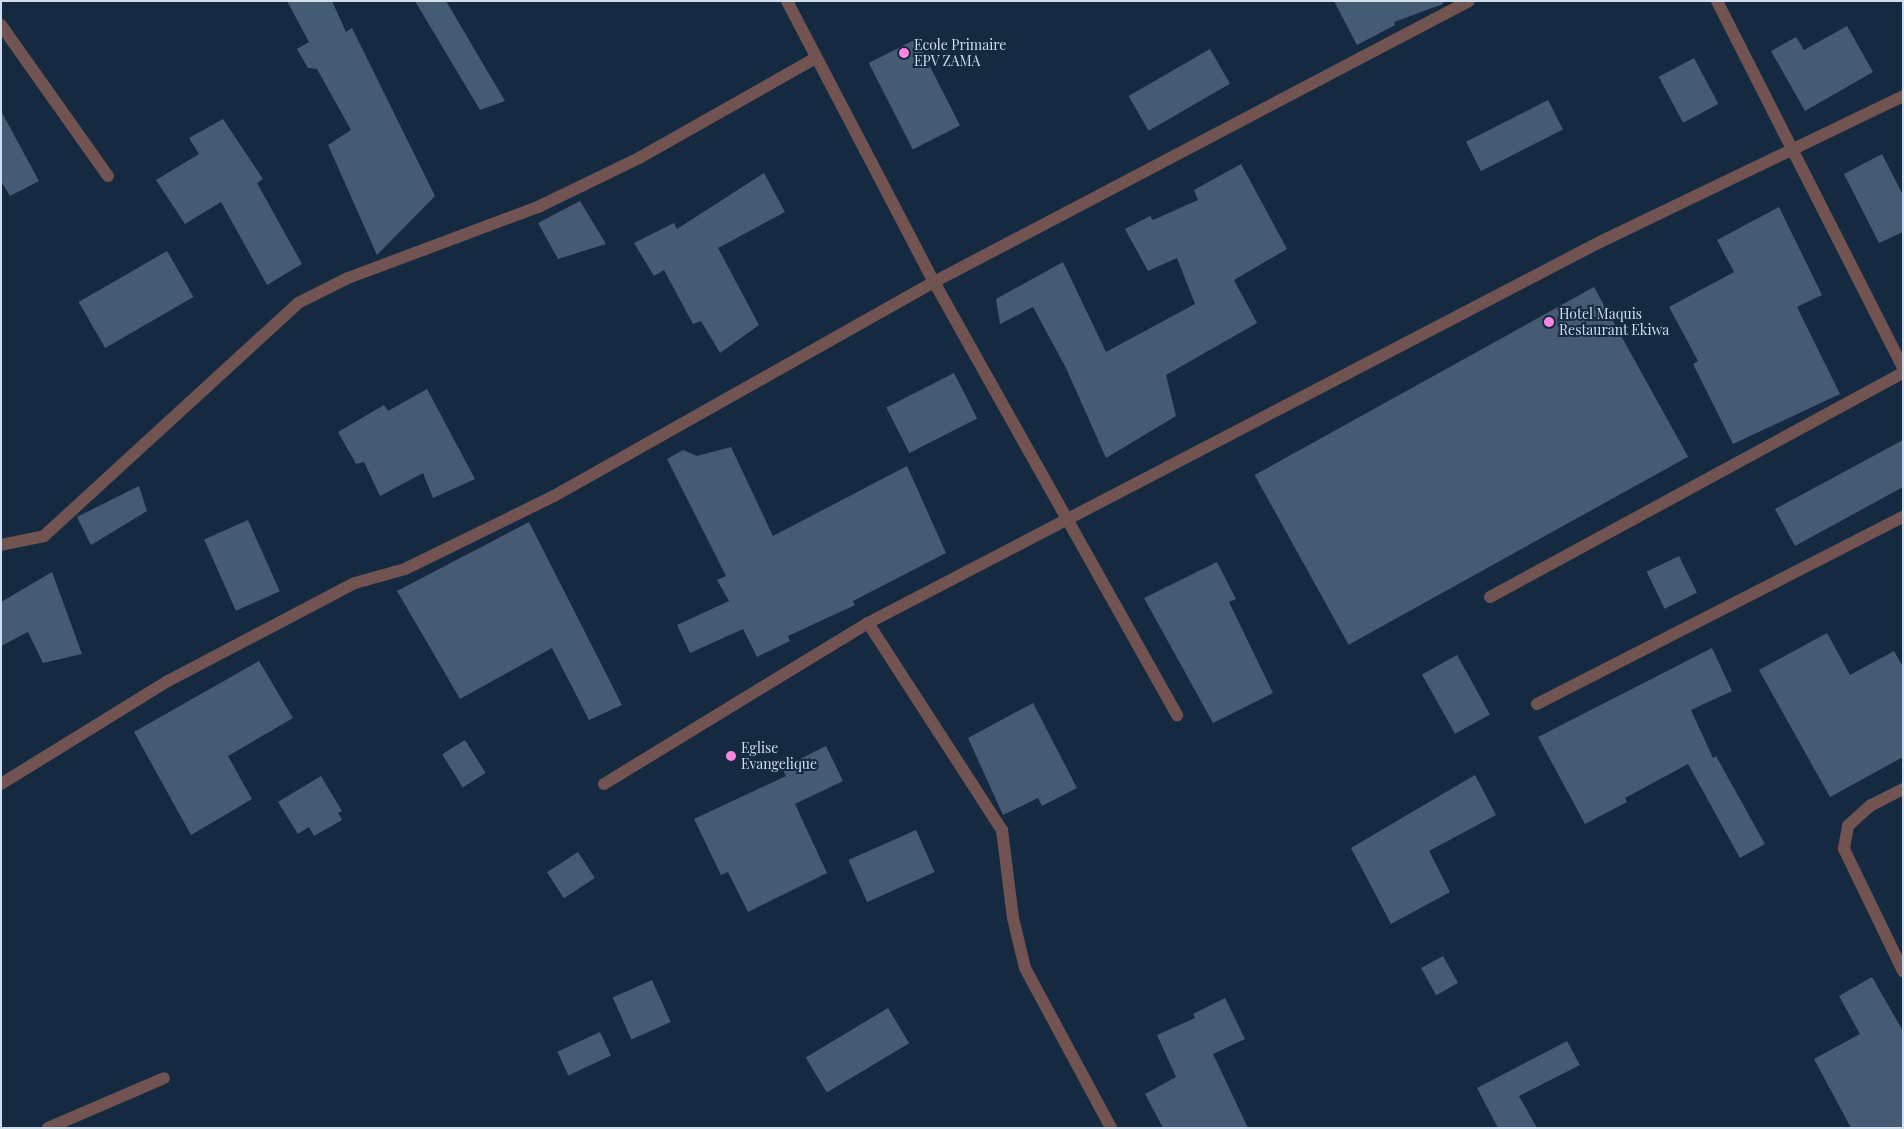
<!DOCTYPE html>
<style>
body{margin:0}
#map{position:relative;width:1904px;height:1129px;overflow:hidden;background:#152a40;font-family:"Playfair Display",serif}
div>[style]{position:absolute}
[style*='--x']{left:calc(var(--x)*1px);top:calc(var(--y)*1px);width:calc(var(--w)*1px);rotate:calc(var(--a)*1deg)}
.building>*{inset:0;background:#455b74;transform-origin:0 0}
.minor>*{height:12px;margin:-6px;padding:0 6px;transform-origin:6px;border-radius:6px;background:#715351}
.dots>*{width:14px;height:14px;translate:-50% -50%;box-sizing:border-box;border:2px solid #152a40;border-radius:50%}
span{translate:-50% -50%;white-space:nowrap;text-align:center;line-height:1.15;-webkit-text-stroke:4px #152a40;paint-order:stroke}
.poi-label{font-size:14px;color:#d1deed}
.left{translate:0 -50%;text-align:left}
.frame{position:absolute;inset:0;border:2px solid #d1deed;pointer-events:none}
</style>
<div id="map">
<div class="building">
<div style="clip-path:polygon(287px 1px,332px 1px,346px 32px,352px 28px,435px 196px,377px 255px,328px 145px,351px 130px,317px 69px,308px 68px,297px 49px,309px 42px)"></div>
<div style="clip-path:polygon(415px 1px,446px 1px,505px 101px,480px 110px)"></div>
<div style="clip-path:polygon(1334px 1px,1443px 1px,1443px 4px,1394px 22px,1395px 25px,1357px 45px)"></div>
<div style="clip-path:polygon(1847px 26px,1873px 72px,1805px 111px,1771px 51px,1796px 37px,1804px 50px)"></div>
<div style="left:916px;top:39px;width:97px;height:53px;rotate:63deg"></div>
<div style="left:1210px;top:49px;width:40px;height:94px;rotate:60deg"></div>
<div style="left:1694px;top:58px;width:52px;height:40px;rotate:62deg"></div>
<div style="left:1548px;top:100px;width:33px;height:92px;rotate:63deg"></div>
<div style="clip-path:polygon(1px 111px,39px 181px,10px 196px,1px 181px)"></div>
<div style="clip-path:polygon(223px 119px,263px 179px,257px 183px,302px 264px,267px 285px,221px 202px,185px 224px,156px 180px,199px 154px,189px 138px)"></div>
<div style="clip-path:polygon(1882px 154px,1903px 195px,1903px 232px,1879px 243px,1844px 174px)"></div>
<div style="clip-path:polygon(1241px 164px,1287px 249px,1234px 280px,1257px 323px,1166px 375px,1176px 416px,1106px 458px,1066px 368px,1033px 307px,1000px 324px,996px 299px,1063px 262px,1106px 352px,1195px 304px,1177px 258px,1148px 271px,1125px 229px,1150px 216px,1153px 220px,1198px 200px,1194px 190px)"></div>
<div style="clip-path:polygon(764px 173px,785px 212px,718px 248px,759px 325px,720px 353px,701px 321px,693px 324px,664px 270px,654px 276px,634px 243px,674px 223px,677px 229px)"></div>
<div style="clip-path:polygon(580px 201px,606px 244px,558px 259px,538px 223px)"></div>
<div style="clip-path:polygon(1779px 207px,1822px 295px,1797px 307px,1840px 394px,1733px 444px,1693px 364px,1698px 361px,1669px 307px,1734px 272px,1717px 240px)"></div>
<div style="left:167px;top:251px;width:53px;height:102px;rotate:60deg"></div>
<div style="left:1594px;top:287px;width:194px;height:388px;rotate:61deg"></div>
<div style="left:954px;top:373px;width:51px;height:76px;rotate:63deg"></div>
<div style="clip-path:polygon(427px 389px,475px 479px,433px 498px,423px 473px,380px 496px,364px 462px,356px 464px,338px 432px,384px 405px,388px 411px)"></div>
<div style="clip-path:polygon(1903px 440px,1903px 487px,1795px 546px,1775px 509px)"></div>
<div style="clip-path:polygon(731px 447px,773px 536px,907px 466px,946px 553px,853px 601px,855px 605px,788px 636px,790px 641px,757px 657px,743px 629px,690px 653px,677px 625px,729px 601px,717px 580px,726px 576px,667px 459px,683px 450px,697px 456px)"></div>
<div style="clip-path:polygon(139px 486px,147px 511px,91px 545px,77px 517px)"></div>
<div style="left:248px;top:520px;width:78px;height:48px;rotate:66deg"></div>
<div style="clip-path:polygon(529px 522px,622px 705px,589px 720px,552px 648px,460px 699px,397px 591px)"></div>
<div style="left:1679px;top:556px;width:41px;height:36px;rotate:64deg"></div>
<div style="clip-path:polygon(1217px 562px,1236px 599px,1229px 602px,1273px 693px,1213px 723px,1144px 598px)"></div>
<div style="clip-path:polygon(52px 572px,82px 654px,43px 663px,28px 632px,1px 646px,1px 602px)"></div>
<div style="clip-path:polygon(1827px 633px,1850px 675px,1894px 651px,1903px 667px,1903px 757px,1830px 797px,1759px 670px)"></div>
<div style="clip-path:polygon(1712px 648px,1732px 691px,1691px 710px,1713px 758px,1716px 756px,1765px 844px,1740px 858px,1688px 764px,1625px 798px,1627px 802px,1585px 824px,1538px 737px)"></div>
<div style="left:1457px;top:655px;width:68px;height:40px;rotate:61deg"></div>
<div style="clip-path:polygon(259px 661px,293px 718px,228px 756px,252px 799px,191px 835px,134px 732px)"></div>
<div style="clip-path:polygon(1033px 703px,1077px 788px,1042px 806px,1038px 798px,1003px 815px,968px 738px)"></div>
<div style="left:465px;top:740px;width:39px;height:27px;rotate:58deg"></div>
<div style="clip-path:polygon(826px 746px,843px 781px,795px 804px,827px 873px,748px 912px,728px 872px,721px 875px,694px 819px,786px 776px,782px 768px)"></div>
<div style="clip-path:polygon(1475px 775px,1496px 815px,1429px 851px,1450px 892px,1391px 924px,1351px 848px)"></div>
<div style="clip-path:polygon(321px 776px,342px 811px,338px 813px,342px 820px,314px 836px,309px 827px,298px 834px,278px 802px)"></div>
<div style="left:916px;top:830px;width:46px;height:74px;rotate:66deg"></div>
<div style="left:578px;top:852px;width:31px;height:37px;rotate:57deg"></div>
<div style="left:1443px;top:956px;width:31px;height:25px;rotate:61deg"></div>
<div style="clip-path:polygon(1872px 977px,1903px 1031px,1903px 1128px,1851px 1128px,1814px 1059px,1860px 1034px,1839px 996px)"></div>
<div style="left:652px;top:980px;width:46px;height:43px;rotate:66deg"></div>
<div style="clip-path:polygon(1225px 998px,1245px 1039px,1213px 1054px,1248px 1128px,1163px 1128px,1145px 1094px,1176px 1077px,1157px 1035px,1195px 1018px,1193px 1014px)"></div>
<div style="left:888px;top:1008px;width:41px;height:96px;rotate:59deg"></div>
<div style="left:600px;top:1032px;width:26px;height:47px;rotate:65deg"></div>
<div style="clip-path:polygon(1567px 1041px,1580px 1065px,1519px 1096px,1537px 1128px,1498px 1128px,1477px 1088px)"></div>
</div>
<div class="minor">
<div style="--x:787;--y:1;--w:317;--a:62.4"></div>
<div style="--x:934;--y:282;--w:497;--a:60.7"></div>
<div style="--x:1717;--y:1;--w:411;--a:63.1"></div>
<div style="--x:1;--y:25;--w:185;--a:54.7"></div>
<div style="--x:1;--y:545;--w:44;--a:-11.8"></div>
<div style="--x:44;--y:536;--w:345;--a:-42.5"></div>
<div style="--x:298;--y:303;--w:56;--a:-26.6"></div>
<div style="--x:348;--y:278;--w:203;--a:-20.5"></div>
<div style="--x:538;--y:207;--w:112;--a:-25.9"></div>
<div style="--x:639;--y:158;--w:203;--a:-29.5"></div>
<div style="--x:1490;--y:597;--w:470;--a:-28.5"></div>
<div style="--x:868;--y:623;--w:247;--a:57.1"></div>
<div style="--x:1002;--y:830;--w:89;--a:82.9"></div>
<div style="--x:1013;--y:918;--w:51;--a:76.5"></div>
<div style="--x:1025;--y:968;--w:182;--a:61.7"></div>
<div style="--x:1537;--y:704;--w:411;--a:-27.1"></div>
<div style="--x:1;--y:784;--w:196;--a:-31.7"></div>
<div style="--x:168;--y:681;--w:211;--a:-27.7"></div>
<div style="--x:355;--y:583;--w:52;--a:-15.6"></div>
<div style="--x:405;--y:569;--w:166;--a:-26.1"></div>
<div style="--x:554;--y:496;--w:436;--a:-29.4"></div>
<div style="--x:934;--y:282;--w:604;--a:-27.71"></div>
<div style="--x:604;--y:784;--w:309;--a:-31.4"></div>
<div style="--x:868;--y:623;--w:825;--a:-27.5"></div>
<div style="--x:1600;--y:242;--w:336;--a:-25.7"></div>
<div style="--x:1903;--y:789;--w:36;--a:153"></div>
<div style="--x:1871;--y:805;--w:31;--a:138"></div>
<div style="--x:1848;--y:826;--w:23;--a:100"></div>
<div style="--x:1844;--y:849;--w:136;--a:64.2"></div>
<div style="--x:48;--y:1128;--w:126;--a:-23.3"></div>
</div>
<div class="dots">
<div style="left:904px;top:53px;background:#fd86e2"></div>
<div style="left:1549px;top:322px;background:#fd86e2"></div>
<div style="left:731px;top:756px;background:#fd86e2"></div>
</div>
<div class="poi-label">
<span class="left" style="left:914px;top:53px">Ecole Primaire<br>EPV ZAMA</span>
<span class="left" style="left:1559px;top:322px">Hotel Maquis<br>Restaurant Ekiwa</span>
<span class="left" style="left:741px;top:756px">Eglise<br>Evangelique</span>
</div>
<div class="frame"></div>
</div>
